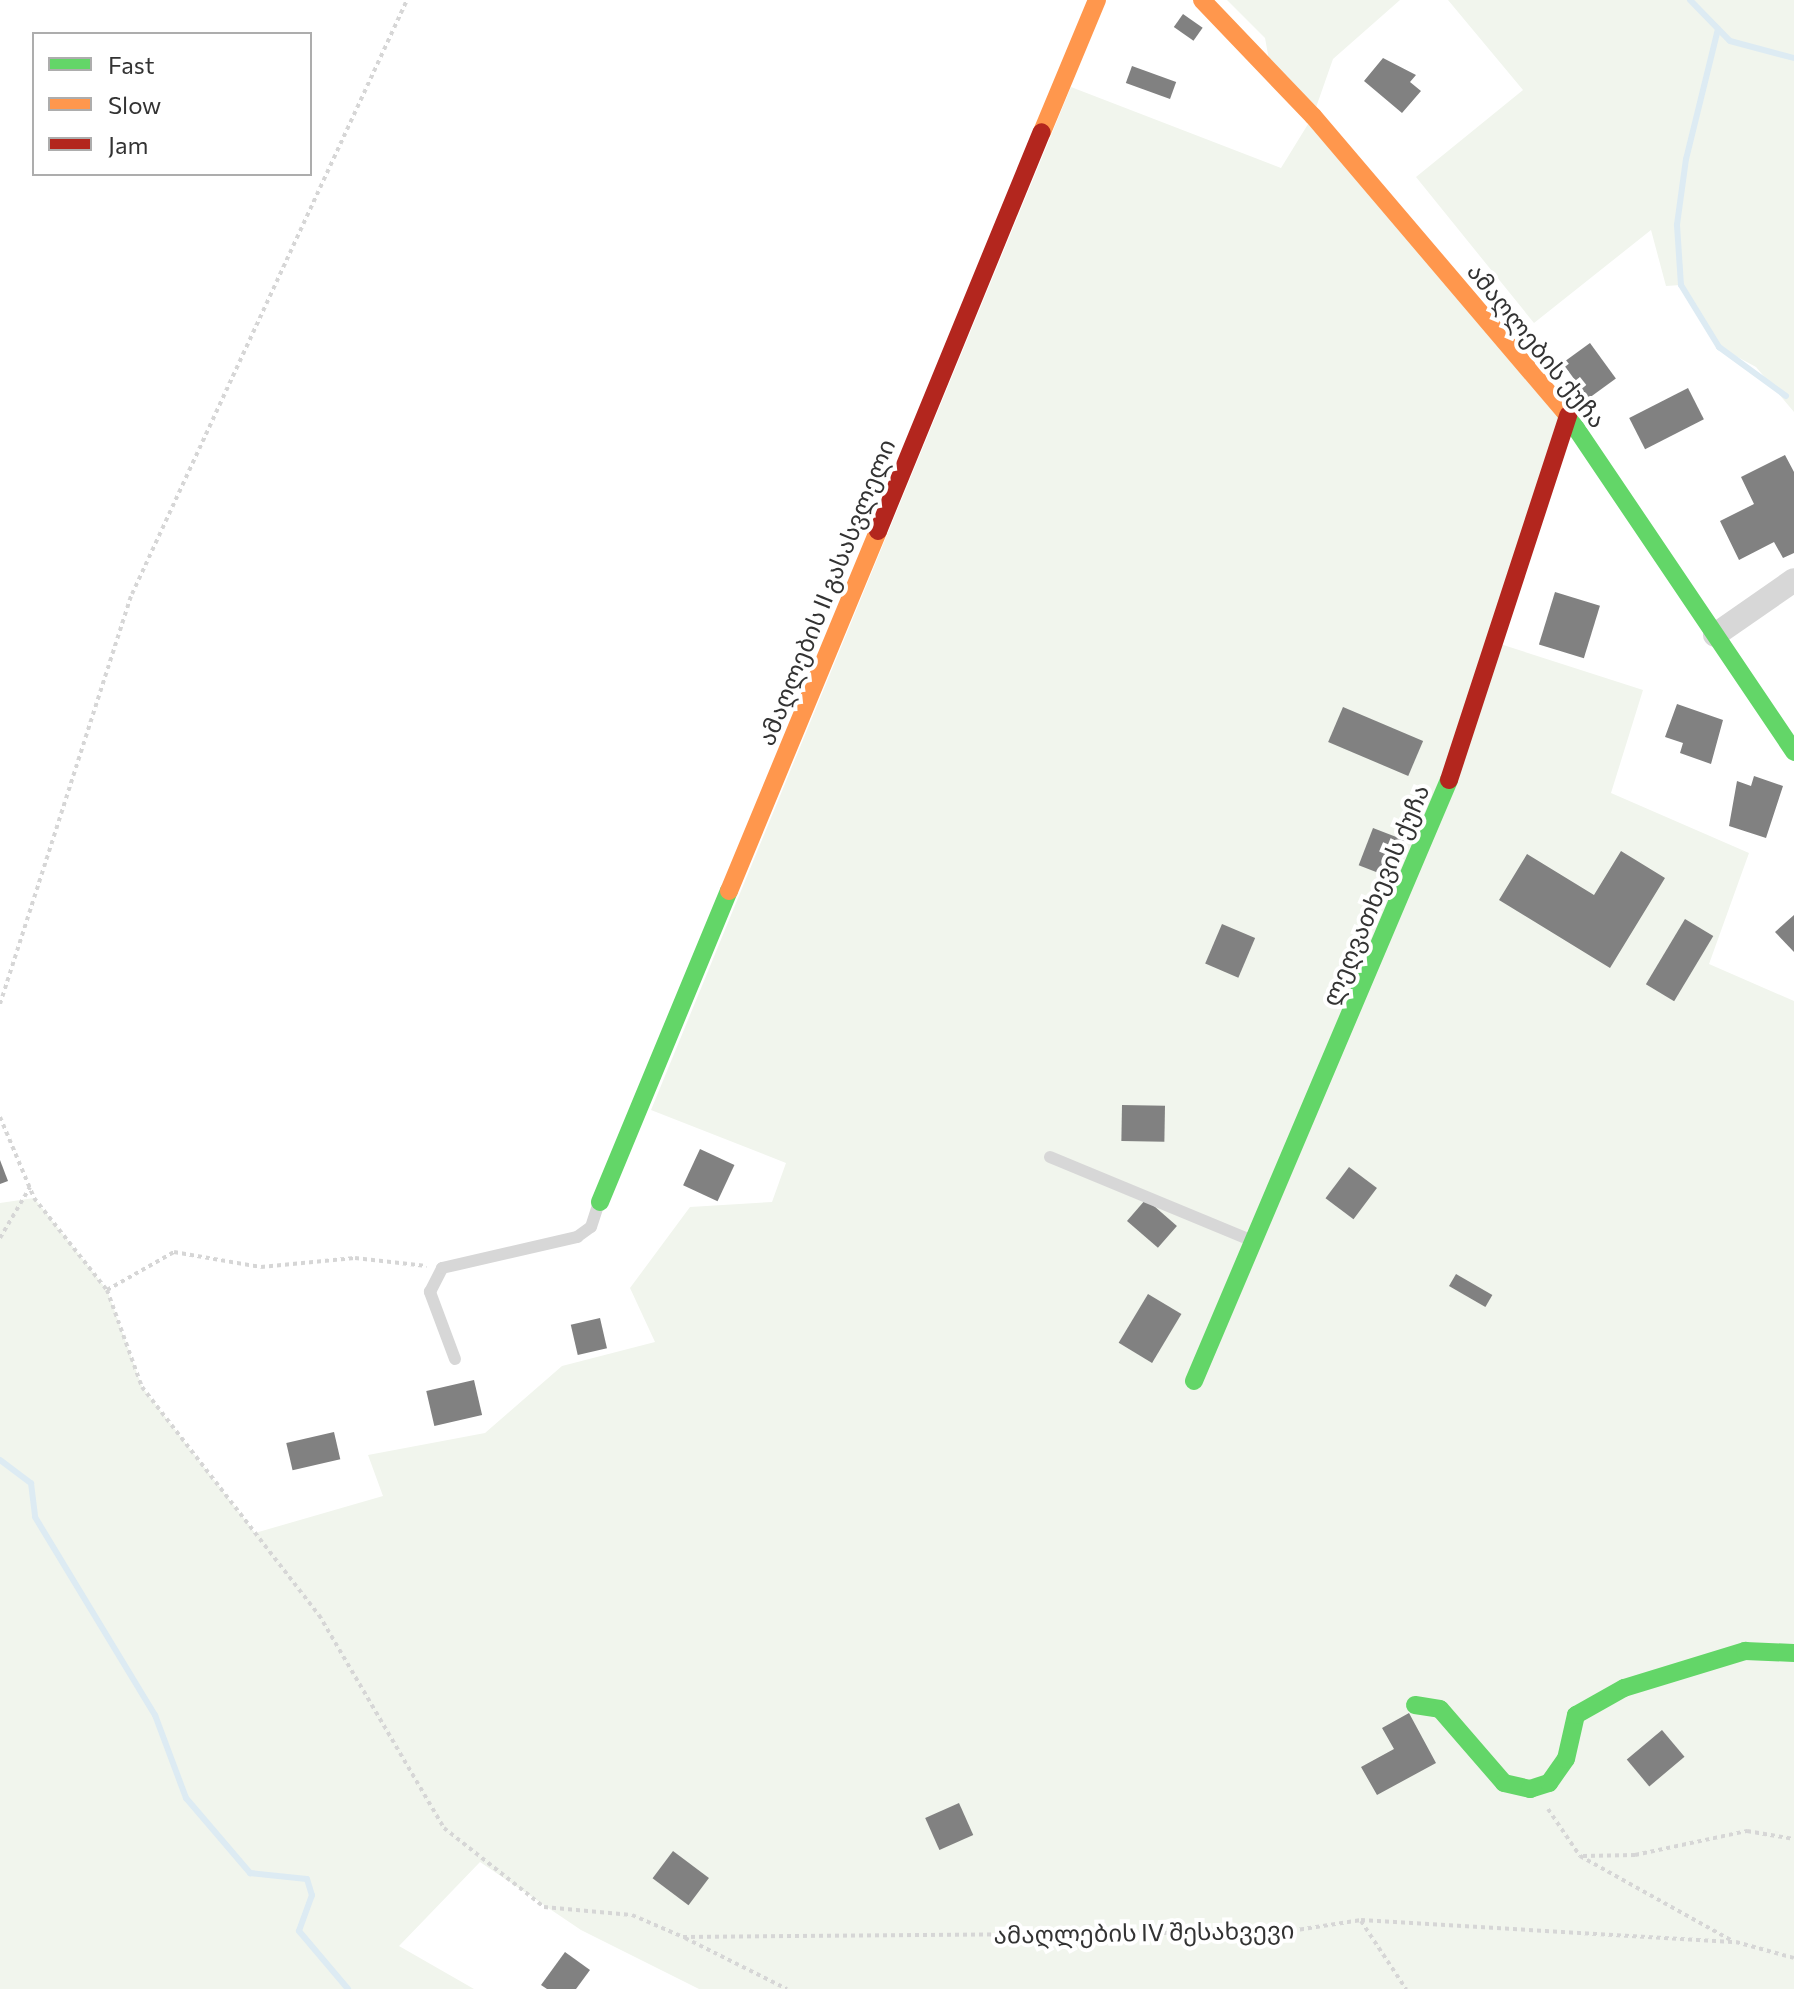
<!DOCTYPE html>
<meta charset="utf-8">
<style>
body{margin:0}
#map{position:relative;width:1794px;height:1989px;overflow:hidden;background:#fff;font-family:Commissioner,"Noto Sans Georgian",sans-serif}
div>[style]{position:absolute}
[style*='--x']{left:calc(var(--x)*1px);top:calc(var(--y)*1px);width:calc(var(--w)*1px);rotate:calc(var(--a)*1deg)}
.green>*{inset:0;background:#f1f5ed}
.stream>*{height:6px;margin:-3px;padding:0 3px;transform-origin:3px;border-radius:3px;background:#ddebf3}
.building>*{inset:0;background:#818181;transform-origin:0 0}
.path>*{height:4px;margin-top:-2px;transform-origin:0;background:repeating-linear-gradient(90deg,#d6d6d6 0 4px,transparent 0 8px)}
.lane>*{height:12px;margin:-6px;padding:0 6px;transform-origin:6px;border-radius:6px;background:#d7d7d7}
.street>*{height:24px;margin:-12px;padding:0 12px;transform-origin:12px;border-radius:12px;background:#d7d7d7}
.fast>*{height:18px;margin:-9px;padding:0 9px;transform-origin:9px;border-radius:9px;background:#63d668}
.slow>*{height:18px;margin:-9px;padding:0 9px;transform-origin:9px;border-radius:9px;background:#ff974d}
.jam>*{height:18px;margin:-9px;padding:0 9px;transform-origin:9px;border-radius:9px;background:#b3261e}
span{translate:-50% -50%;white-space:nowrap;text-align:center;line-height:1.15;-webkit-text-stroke:8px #fff;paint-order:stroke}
.street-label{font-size:24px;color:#333}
.legend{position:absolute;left:32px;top:32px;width:280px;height:144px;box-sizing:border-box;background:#fff;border:2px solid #adadad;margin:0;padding:10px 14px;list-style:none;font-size:24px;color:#333}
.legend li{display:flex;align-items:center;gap:16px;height:40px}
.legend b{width:40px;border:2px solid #adadad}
</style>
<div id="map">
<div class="green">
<div style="clip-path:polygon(1227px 0,1400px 0,1333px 59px,1313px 116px,1567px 415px,1497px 643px,1643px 690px,1611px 793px,1749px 853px,1709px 964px,1794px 1001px,1794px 1989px,699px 1989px,581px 1930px,480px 1862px,399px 1946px,474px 1989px,0 1989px,0 1203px,34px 1198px,107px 1290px,142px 1387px,255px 1533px,383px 1496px,368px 1455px,485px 1433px,562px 1366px,655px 1342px,630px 1288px,690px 1207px,772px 1202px,786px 1163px,651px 1110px,1071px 87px,1281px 168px,1313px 116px,1271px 71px,1265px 38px)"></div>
<div style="clip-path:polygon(1448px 0,1794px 0,1794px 412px,1756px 367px,1719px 347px,1681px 285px,1666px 286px,1651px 230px,1534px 323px,1416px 177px,1523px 90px)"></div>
</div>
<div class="stream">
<div style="--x:1690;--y:0;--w:57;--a:45.7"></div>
<div style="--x:1730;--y:41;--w:66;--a:14.9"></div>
<div style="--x:1718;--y:29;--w:134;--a:103.8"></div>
<div style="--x:1686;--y:159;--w:67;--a:97.8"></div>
<div style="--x:1677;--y:225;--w:60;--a:86.2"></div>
<div style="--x:1681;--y:285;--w:73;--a:58.5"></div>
<div style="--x:1719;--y:347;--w:83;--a:36.2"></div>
<div style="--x:0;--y:1460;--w:39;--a:37"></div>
<div style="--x:31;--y:1483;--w:34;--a:83"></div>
<div style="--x:35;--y:1517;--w:232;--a:58.8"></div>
<div style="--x:155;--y:1715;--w:89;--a:69.5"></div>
<div style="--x:186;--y:1798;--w:99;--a:49.5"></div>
<div style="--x:250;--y:1873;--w:57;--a:6"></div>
<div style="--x:307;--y:1879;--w:17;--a:73"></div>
<div style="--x:312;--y:1895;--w:38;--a:110"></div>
<div style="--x:299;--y:1931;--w:76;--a:49.8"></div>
</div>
<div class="building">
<div style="left:1183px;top:14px;width:24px;height:16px;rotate:35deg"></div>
<div style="clip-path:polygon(1383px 58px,1416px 75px,1410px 82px,1421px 91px,1402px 113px,1364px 81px)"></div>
<div style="left:1132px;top:66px;width:47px;height:18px;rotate:20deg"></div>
<div style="left:1590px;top:343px;width:44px;height:34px;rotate:54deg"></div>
<div style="left:1688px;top:388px;width:35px;height:66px;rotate:63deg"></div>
<div style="clip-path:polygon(1785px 455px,1794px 472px,1794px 553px,1783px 558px,1774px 542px,1739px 560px,1720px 521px,1754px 504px,1741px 477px)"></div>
<div style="left:1555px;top:592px;width:47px;height:55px;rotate:17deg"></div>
<div style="clip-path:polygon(1677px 704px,1723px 720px,1711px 764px,1680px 753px,1683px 743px,1665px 737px)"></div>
<div style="left:1343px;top:707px;width:87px;height:38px;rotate:23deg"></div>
<div style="clip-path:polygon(1754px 776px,1783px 786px,1766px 838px,1729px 826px,1737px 781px,1751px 786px)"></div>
<div style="left:1373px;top:828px;width:34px;height:40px;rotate:21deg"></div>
<div style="clip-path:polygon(1621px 851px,1665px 878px,1610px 968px,1499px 900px,1527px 854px,1594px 895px)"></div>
<div style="clip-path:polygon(1794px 915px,1794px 952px,1775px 932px)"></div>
<div style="left:1685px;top:919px;width:33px;height:76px;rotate:31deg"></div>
<div style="left:1222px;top:924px;width:36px;height:43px;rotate:23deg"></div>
<div style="left:1122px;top:1105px;width:43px;height:36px;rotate:1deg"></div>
<div style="left:700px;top:1149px;width:38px;height:40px;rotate:25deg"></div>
<div style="clip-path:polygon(0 1160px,8px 1181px,0 1184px)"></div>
<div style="left:1349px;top:1167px;width:35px;height:39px;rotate:37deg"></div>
<div style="left:1146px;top:1199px;width:41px;height:29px;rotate:41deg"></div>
<div style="left:1456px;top:1274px;width:42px;height:14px;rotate:30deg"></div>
<div style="left:1148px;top:1294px;width:39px;height:57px;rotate:31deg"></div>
<div style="left:600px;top:1318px;width:31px;height:30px;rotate:77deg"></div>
<div style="left:474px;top:1380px;width:36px;height:49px;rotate:77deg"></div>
<div style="left:334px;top:1432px;width:28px;height:49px;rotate:77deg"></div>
<div style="clip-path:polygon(1409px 1713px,1436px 1763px,1377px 1795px,1361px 1767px,1394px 1749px,1382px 1728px)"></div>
<div style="left:1662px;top:1730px;width:35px;height:46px;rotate:50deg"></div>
<div style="left:959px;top:1803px;width:35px;height:37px;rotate:66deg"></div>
<div style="left:673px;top:1851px;width:45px;height:34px;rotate:37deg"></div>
<div style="clip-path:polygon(565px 1952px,590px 1970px,576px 1989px,547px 1989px,541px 1985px)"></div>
</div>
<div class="path">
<div style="--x:0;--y:1004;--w:431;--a:-72.2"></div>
<div style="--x:132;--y:594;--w:655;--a:-65.16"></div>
<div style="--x:0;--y:1117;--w:88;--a:67.2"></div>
<div style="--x:34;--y:1198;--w:117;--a:51.6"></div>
<div style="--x:107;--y:1290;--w:103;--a:70.2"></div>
<div style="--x:142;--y:1387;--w:289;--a:52.2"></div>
<div style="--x:319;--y:1615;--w:247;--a:59.6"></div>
<div style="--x:444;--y:1828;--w:127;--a:38.3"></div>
<div style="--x:544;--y:1907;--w:88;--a:5.2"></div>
<div style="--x:632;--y:1915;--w:56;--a:23.3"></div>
<div style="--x:683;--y:1937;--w:601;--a:-0.48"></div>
<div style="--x:1284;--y:1932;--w:78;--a:-8.9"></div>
<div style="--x:1361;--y:1920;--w:376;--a:3.4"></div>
<div style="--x:1736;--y:1942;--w:60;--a:15.4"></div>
<div style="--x:0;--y:1238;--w:59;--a:-59.5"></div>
<div style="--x:107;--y:1290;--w:77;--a:-29.6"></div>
<div style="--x:174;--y:1252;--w:88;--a:9.8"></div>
<div style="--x:261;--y:1267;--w:94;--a:-5.5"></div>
<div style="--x:355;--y:1258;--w:72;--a:6.3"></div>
<div style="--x:1548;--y:1809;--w:57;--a:55.8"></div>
<div style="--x:1580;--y:1856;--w:173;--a:29.1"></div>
<div style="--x:1583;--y:1856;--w:52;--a:-1.1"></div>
<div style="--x:1635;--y:1855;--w:115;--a:-12.1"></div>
<div style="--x:1747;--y:1831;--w:48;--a:9.7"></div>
<div style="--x:1361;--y:1921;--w:82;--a:56.5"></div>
<div style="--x:685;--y:1938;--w:114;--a:26.6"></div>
</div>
<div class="lane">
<div style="--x:1050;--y:1157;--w:217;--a:22.5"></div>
<div style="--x:455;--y:1359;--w:72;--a:-110.5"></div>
<div style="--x:430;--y:1292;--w:27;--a:-63"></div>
<div style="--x:442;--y:1268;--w:139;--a:-12.9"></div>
<div style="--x:577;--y:1237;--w:17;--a:-36"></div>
<div style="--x:591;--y:1227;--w:25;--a:-72"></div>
</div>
<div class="street">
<div style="--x:1715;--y:635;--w:96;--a:-34.8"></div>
</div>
<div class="fast">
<div style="--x:1565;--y:412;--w:410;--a:56"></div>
<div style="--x:600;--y:1202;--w:337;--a:-67.5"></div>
<div style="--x:1194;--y:1381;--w:653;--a:-67.01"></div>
<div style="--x:1415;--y:1705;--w:25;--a:9"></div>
<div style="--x:1440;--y:1709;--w:98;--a:49.1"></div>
<div style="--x:1504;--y:1783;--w:27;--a:13"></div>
<div style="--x:1530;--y:1789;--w:20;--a:-18"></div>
<div style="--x:1549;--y:1783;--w:29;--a:-55"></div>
<div style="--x:1566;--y:1759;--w:45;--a:-77.2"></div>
<div style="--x:1576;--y:1715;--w:55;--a:-29.4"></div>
<div style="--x:1624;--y:1688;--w:127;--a:-17"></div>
<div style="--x:1745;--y:1651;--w:49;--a:2.3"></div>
</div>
<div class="slow">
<div style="--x:1202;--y:0;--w:161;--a:46.3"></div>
<div style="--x:1313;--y:116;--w:389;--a:49.6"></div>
<div style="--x:1042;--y:132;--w:143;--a:-67.4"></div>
<div style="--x:729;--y:891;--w:390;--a:-67.5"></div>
</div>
<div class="jam">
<div style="--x:878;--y:531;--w:431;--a:-67.7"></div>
<div style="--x:1449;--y:780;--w:384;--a:-71.9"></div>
</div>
<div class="street-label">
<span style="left:1537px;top:345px;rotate:51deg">ამაღლების ქუჩა</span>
<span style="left:826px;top:592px;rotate:-68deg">ამაღლების II გასასვლელი</span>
<span style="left:1375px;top:895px;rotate:-67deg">ლეღვათხევის ქუჩა</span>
<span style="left:1144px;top:1932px;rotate:-1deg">ამაღლების IV შესახვევი</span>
</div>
<ul class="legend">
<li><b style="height:10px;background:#63d668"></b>Fast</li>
<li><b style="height:10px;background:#ff974d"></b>Slow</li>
<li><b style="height:10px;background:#b3261e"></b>Jam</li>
</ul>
</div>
